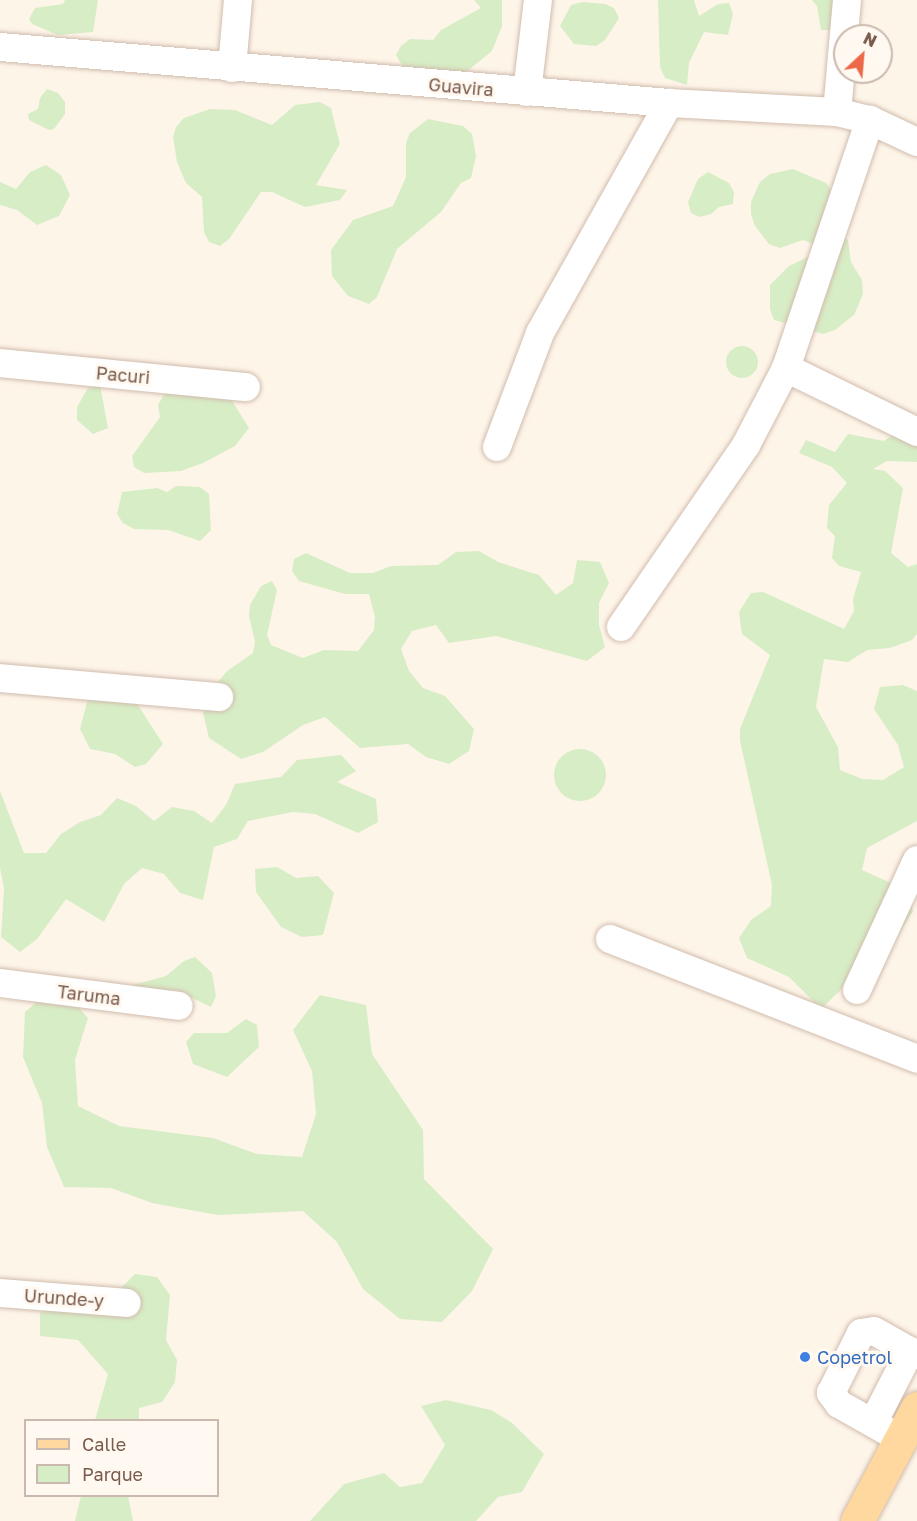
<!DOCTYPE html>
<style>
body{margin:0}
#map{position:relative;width:917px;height:1521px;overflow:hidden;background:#fef5e9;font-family:"Golos Text",sans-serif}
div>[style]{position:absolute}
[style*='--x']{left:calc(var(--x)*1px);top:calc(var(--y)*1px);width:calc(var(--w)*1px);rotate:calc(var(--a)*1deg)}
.green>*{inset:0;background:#d7edc6}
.round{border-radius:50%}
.roads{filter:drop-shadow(0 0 2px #d1bcad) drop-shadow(0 0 2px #d1bcad)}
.minor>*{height:28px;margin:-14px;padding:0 14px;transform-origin:14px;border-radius:14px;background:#fff}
.major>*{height:33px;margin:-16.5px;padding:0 16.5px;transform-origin:16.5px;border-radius:16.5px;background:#fed89f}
.dots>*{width:16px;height:16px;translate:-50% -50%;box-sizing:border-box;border:3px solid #fff9f1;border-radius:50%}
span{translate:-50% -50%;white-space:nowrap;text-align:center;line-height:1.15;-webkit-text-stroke:6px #fff9f1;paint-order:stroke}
.street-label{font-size:18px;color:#7a5a4a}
.shop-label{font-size:18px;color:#366cbe}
.left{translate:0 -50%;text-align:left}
.legend{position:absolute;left:24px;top:1419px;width:195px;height:78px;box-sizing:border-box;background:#fff9f1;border:2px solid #cab9ae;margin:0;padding:8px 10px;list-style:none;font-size:18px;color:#7a5a4a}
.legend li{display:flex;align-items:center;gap:12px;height:30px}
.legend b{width:30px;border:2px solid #cab9ae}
.north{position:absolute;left:833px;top:24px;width:60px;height:60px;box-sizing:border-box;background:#fff9f1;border:2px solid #cab9ae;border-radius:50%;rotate:26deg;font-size:16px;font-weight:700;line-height:24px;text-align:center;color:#7a5a4a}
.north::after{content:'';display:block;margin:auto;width:21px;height:27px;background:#ed6849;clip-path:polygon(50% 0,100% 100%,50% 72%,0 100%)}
</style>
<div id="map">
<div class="green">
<div style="clip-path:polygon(65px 0,98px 0,93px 32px,58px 35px,32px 24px,29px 19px,35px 8px,63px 4px)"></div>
<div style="clip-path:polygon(474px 0,502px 0,502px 26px,492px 51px,466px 72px,411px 72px,402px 65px,396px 55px,401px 46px,410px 39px,433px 40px,441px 30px,481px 8px)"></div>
<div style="clip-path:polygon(658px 0,694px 0,699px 16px,718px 4px,729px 3px,733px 14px,728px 35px,704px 32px,689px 63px,687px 85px,665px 78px,660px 67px)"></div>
<div style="clip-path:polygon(812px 0,839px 0,833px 30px,821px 30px,817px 6px)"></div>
<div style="clip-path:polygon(582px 2px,605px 4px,614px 8px,619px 18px,605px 40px,596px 46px,574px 44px,560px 26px,571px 5px)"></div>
<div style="clip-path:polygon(47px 89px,58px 93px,65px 102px,65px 114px,54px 129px,49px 130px,29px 120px,28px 114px,38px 109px,40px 98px)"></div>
<div style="clip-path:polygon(320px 102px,331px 108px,340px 144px,316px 185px,347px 190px,340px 200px,305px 207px,272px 192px,261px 192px,229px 239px,220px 246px,209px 242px,204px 232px,202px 197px,186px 183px,177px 162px,173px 137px,176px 127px,184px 118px,210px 109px,235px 110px,272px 125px,295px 105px)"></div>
<div style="clip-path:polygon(428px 119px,463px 126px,472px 134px,476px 156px,471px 178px,461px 183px,441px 212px,397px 249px,377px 297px,369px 304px,348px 296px,332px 276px,331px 250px,353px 220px,393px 206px,406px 177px,406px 143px,410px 133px)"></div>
<div style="clip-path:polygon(46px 165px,61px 175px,70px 195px,59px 216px,37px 225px,17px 210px,0 205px,0 182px,16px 189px,30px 172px)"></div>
<div style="clip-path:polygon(793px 169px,826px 183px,833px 192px,838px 233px,848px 240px,851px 262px,862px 280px,863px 294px,854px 315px,835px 330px,823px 334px,774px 320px,770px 309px,770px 285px,789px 266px,810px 256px,814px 244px,803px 240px,780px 248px,769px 244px,755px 226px,751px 214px,751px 202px,760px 182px,770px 174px)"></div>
<div style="clip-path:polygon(708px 172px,729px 183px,734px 192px,733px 204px,719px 207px,711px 214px,700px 217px,691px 213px,688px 202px,698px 179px)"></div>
<div class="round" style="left:726px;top:346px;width:32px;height:32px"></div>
<div style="clip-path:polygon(100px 385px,108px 428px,93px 434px,77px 420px,77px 407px,88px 388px)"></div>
<div style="clip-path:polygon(169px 385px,231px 399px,249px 428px,235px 446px,203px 463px,181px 471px,144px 473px,134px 467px,132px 456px,160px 417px,158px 405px)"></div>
<div style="clip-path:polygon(898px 431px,917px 444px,917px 462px,887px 461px,873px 469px,885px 471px,903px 488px,891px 553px,908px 567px,917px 564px,917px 634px,912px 640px,890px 648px,867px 650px,848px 662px,824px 659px,816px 707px,838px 747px,840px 770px,862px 779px,883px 780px,904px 767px,898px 745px,874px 709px,880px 687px,903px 685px,917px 691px,917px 821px,867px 848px,862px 870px,904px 889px,913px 911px,876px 971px,854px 977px,821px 1009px,789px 977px,747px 958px,739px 938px,751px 920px,771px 906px,772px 885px,740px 741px,740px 729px,770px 655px,742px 634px,739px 612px,751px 593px,763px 592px,844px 629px,854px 611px,853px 599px,861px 572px,839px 566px,832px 558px,835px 536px,827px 528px,829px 505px,847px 483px,832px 467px,799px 453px,806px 440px,835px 452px,848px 434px,884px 441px)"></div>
<div style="clip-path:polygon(176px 486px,200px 487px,209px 494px,211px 530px,200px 541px,168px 530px,134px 529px,123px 523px,117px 514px,122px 492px,157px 488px,167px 492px)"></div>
<div style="clip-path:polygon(479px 551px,498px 562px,539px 575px,556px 595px,573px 583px,577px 560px,600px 562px,609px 583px,599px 603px,599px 625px,605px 647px,587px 661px,496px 636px,449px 643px,436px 625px,412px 631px,401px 649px,409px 671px,423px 688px,445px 696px,474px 729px,469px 751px,449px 764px,426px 757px,408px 744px,360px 748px,325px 717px,303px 725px,263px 752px,241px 759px,209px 738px,203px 713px,211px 692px,226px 672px,253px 653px,255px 642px,249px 616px,250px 605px,261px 586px,272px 581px,277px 590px,267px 635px,271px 645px,303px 658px,324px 650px,358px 651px,374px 630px,375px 617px,369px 594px,345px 594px,299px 581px,292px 571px,294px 559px,306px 553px,350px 573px,373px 573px,391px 566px,438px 565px,456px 552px)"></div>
<div style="clip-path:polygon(129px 691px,163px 744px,146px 764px,135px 767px,115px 754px,90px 749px,80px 729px,89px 695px)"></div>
<div class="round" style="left:554px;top:749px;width:52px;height:52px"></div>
<div style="clip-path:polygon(341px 755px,356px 771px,337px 782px,376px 799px,378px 822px,358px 833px,315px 814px,293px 812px,248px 821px,237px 839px,214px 847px,203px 900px,180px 893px,164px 874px,142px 868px,124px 884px,104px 922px,66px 899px,37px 939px,20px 952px,1px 937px,4px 888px,0 868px,0 791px,24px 853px,46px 853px,61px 834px,80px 822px,101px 815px,117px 798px,136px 806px,154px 821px,172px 807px,194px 811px,212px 823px,226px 805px,235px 784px,281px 777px,297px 760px)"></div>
<div style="clip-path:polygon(277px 867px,296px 878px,318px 876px,334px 893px,323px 935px,302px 937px,281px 927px,256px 892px,255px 869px)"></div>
<div style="clip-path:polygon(195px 957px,212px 973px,216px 996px,211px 1007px,176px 990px,151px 999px,140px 995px,133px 985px,166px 976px,184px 961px)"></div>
<div style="clip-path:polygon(58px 984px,88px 1018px,75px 1060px,78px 1106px,119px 1126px,213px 1138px,257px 1154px,302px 1157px,316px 1114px,312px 1071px,293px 1030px,320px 995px,366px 1005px,372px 1054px,423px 1130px,424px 1179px,493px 1249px,472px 1291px,442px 1322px,400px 1319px,363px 1289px,337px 1242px,303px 1211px,218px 1215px,152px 1203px,111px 1188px,64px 1187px,47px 1147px,42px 1103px,23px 1057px,25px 1012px)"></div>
<div style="clip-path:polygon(246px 1019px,257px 1025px,259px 1047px,227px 1077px,193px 1064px,186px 1042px,194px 1033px,227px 1033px)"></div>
<div style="clip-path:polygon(135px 1274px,157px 1277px,170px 1295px,166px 1340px,177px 1360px,175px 1382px,162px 1402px,139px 1408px,139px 1420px,95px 1420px,108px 1374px,78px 1340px,40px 1336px,40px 1313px,60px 1302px,103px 1306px)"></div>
<div style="clip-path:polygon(446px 1400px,491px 1410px,511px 1422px,544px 1454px,522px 1492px,498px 1497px,476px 1521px,310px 1521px,344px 1484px,384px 1473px,400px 1487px,422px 1483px,445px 1445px,421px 1406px)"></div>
<div style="clip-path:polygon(81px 1496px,128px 1496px,133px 1521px,75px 1521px)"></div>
</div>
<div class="roads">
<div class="minor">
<div style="--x:0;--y:47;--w:671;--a:4.78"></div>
<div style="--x:669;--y:103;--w:168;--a:3.1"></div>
<div style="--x:837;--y:112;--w:34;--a:14"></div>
<div style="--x:870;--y:120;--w:52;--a:25.1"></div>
<div style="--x:232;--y:68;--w:68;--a:-85"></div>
<div style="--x:527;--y:92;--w:93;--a:-83.2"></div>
<div style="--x:837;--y:112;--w:112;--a:-84.9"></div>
<div style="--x:0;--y:363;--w:247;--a:5.6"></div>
<div style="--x:786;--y:368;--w:146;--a:26"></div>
<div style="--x:497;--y:447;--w:122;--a:-69.3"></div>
<div style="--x:540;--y:333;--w:264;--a:-60.7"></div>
<div style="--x:621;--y:627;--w:221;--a:-55.5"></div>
<div style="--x:746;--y:445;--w:87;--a:-62.5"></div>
<div style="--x:786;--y:368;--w:262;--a:-71.3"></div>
<div style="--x:0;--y:678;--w:220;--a:5"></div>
<div style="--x:610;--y:939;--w:330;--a:21.3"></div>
<div style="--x:0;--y:983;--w:180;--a:7.3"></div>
<div style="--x:857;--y:990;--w:143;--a:-65.2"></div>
<div style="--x:0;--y:1293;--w:127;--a:4.5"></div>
<div style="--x:873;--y:1423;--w:81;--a:-62.8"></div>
<div style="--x:901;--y:1439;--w:71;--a:-150.6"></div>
<div style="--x:839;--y:1404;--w:14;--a:-126"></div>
<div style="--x:831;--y:1393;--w:67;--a:-63.4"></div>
<div style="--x:861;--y:1333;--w:13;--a:-9"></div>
<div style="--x:874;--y:1331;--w:49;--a:29.2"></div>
</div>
<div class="major">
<div style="--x:857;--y:1521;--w:128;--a:-62"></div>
</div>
</div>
<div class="dots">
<div style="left:805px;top:1357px;background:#3f7fe0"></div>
</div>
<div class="street-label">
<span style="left:461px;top:87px;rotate:5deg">Guavira</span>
<span style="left:123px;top:375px;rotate:5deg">Pacuri</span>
<span style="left:89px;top:995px;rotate:7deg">Taruma</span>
<span style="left:64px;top:1298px;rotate:4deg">Urunde-y</span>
</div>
<div class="shop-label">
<span class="left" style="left:817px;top:1357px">Copetrol</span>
</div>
<ul class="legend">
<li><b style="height:8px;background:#fed89f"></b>Calle</li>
<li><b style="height:16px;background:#d7edc6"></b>Parque</li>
</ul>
<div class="north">N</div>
</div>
